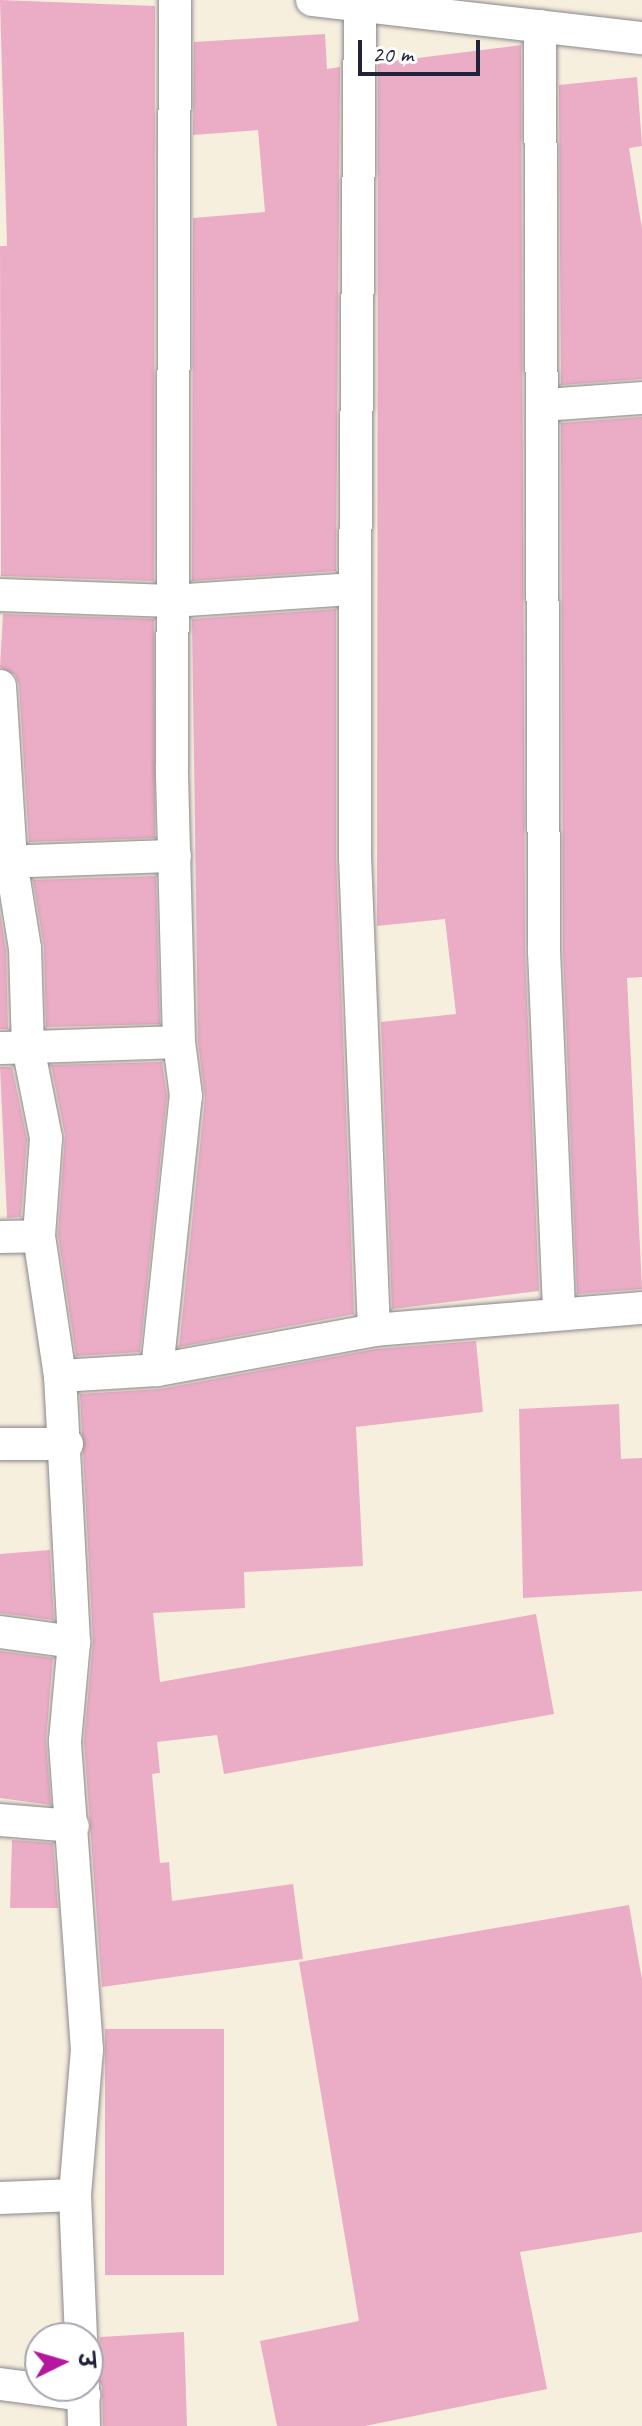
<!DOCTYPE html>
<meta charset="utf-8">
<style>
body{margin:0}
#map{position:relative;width:642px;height:2426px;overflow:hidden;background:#f6efde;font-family:Caveat,"Playpen Sans Deva",sans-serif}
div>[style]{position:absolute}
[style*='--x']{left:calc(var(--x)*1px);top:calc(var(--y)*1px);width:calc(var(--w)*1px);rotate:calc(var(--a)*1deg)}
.building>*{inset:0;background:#ebadc6;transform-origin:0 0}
.roads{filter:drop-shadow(0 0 2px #8c888c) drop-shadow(0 0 2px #8c888c)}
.street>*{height:32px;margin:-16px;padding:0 16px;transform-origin:16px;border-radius:16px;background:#fff}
span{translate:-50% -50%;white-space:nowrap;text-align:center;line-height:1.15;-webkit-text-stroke:6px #fff;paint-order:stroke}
.north{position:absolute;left:24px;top:2322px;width:80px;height:80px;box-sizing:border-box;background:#fff;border:2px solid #a7a7b1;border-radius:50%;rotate:85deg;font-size:22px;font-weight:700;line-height:32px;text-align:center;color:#22223b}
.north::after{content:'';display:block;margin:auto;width:28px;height:36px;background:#b5179e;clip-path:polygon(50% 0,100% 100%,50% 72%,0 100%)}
.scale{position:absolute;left:358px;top:40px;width:122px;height:36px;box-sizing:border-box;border:4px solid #22223b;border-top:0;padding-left:10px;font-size:24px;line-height:28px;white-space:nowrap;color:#22223b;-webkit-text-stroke:6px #fff;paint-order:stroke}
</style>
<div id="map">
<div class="building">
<div style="clip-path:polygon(0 0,155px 6px,154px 581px,1px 576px,0 246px,7px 246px)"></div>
<div style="clip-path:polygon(325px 34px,327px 69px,340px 67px,336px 571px,192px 581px,193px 218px,265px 212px,258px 130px,193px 135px,194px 42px)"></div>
<div style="clip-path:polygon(521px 45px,525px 951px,539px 1291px,392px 1309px,381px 1022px,456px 1014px,445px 919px,377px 926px,378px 63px)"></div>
<div style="clip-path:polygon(637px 77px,642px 146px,629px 148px,642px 229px,642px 379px,561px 385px,559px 85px)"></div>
<div style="clip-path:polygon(642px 417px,642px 977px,627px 978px,642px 1289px,577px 1294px,563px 951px,561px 423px)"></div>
<div style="clip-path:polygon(336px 609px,336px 857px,354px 1314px,179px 1347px,205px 1098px,198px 1041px,192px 619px)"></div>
<div style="clip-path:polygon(3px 614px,154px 619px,155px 838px,29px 842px,19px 685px,15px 675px,0 667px)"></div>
<div style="clip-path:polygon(156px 876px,160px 1024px,46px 1027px,44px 947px,33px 880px)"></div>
<div style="clip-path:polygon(0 912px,6px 950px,8px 1029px,0 1029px)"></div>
<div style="clip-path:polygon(162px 1062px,167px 1096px,140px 1352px,76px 1356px,58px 1235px,65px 1135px,51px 1065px)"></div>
<div style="clip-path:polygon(0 1067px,12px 1067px,27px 1139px,21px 1217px,7px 1218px)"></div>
<div style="clip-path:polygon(476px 1341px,483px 1412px,356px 1427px,363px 1566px,244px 1572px,245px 1608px,153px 1613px,160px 1682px,536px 1614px,554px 1714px,224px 1774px,217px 1735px,157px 1742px,160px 1773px,152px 1774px,160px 1863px,169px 1862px,172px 1901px,293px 1884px,303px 1959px,102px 1987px,84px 1741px,93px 1641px,80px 1394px,160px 1389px,376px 1349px)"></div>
<div style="clip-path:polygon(619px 1404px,621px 1459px,642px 1458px,642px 1591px,523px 1598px,519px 1409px)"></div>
<div style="clip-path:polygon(50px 1550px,54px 1620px,0 1613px,0 1554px)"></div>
<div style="clip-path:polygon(0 1651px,53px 1658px,46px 1740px,51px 1805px,0 1798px)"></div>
<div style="clip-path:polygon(12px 1840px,53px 1843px,58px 1908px,10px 1908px)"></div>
<div style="clip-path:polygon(629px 1905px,642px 1980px,642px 2232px,520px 2252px,547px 2389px,365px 2426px,277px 2426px,260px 2341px,359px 2321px,299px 1962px)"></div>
<div style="left:105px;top:2029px;width:119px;height:246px"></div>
<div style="clip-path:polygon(184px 2332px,187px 2426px,103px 2426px,102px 2386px,95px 2372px,100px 2337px)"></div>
</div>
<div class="roads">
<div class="street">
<div style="--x:312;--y:0;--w:332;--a:6.6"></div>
<div style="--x:540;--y:26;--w:925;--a:89.75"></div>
<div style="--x:544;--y:951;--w:363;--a:87.6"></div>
<div style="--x:544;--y:405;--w:98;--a:-4.1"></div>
<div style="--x:0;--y:595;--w:172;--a:2"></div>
<div style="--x:172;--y:601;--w:183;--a:-3.8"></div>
<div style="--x:355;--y:589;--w:583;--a:-89.51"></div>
<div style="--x:0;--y:686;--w:175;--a:86.4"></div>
<div style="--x:11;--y:861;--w:88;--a:80.9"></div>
<div style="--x:25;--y:948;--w:99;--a:88.3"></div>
<div style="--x:28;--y:1047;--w:93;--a:78.8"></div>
<div style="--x:46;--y:1138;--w:98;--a:94.1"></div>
<div style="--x:39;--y:1236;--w:142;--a:81.5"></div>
<div style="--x:0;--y:862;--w:175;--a:-2"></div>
<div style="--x:0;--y:1048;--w:179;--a:-1.9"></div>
<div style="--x:0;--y:1237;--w:39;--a:-1"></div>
<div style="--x:374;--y:1330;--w:269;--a:-4.7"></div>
<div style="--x:157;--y:1370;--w:221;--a:-10.4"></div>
<div style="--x:374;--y:1330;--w:473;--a:-92.3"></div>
<div style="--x:355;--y:857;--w:268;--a:-90"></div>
<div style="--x:0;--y:1444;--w:67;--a:0"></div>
<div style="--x:0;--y:1632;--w:75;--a:7.7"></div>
<div style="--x:0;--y:1820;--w:73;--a:4.7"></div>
<div style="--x:0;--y:2198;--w:75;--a:-2.3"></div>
<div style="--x:81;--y:2338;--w:143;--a:-92.4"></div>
<div style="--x:75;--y:2195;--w:145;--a:-85.3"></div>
<div style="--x:87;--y:2050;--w:310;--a:-94.1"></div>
<div style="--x:65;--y:1741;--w:99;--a:-84.8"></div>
<div style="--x:74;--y:1642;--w:266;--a:-93"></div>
<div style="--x:60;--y:1376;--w:97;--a:-3.5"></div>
<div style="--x:157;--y:1370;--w:276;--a:-84"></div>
<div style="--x:186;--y:1096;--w:54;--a:-97.4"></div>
<div style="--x:179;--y:1042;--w:276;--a:-91.5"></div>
<div style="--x:172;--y:766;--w:766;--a:-89.78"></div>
<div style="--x:0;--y:2384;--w:85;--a:7.5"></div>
<div style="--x:83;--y:2386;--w:40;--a:88.6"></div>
</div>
</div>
<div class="north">उ</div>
<div class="scale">20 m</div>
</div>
